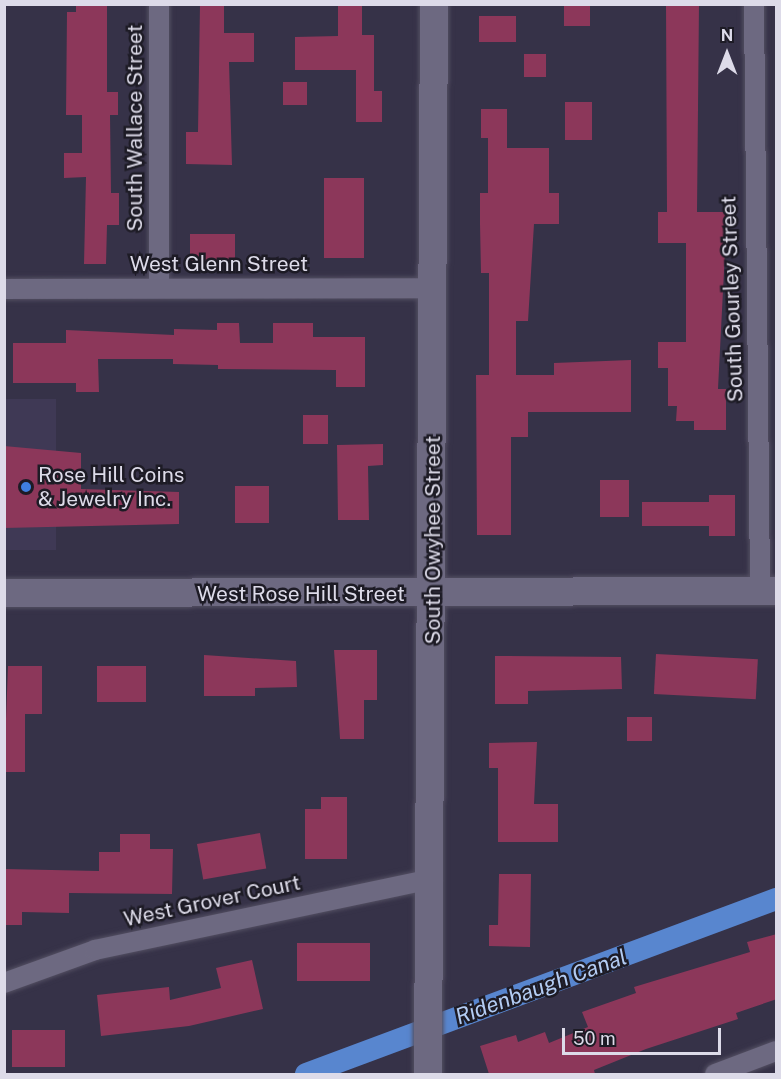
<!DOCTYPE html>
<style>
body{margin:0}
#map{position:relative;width:781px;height:1079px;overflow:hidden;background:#363248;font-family:"Public Sans",sans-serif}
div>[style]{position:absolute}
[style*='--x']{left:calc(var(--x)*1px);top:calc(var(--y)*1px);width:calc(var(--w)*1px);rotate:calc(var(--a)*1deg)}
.built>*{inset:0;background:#3f3955;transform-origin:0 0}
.canal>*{height:22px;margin:-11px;padding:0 11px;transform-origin:11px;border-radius:11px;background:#5886cf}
.building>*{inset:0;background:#8c375a;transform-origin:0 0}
.roads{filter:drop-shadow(0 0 2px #534f62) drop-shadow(0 0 2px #534f62)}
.street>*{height:20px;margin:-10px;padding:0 10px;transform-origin:10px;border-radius:10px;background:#6d6981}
.secondary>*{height:28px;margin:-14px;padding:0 14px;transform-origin:14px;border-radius:14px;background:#6d6981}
.dots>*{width:16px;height:16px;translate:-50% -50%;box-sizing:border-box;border:3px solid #1d1b25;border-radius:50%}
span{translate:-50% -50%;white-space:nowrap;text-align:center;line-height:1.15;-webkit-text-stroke:5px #1d1b25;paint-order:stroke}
.street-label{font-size:21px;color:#dddbe9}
.poi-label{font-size:21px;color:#dddbe9}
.left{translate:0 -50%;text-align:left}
.water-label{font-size:22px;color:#b3ccf3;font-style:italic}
.frame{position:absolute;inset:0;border:6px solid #dddbe9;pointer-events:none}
.north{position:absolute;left:697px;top:24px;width:60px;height:60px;-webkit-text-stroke:4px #1d1b25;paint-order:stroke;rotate:0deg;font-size:16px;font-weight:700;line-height:24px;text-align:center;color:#dddbe9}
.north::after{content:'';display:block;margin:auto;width:21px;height:27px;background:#dddbe9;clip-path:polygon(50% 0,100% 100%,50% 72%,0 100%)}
.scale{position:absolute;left:562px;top:1028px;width:159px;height:27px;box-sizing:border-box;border:3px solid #dddbe9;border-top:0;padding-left:8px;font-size:18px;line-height:21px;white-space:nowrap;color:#dddbe9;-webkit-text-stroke:4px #1d1b25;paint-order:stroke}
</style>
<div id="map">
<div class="built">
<div style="left:5px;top:399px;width:51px;height:151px"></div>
</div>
<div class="canal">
<div style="--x:306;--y:1074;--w:502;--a:-20.42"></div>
</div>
<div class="building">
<div style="clip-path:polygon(76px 4px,107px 4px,107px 92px,118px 92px,118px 115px,110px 115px,111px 193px,119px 193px,119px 225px,107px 225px,106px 264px,84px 264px,86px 177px,64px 178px,64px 153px,82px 153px,82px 115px,66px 115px,67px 12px,76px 12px)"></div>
<div style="clip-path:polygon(200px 4px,224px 4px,224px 33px,254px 33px,254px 62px,229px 62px,232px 165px,186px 164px,186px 132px,198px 132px)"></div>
<div style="clip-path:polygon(338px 4px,362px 4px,362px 35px,374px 35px,374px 91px,382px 91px,382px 122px,356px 122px,356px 70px,295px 70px,295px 37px,338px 36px)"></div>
<div style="left:564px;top:4px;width:26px;height:22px"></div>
<div style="clip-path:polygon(666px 4px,699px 4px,697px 212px,727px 212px,718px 389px,726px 389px,726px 430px,694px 430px,694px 421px,676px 421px,677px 406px,668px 406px,668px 368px,658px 368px,658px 342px,686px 342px,686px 243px,658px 243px,658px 212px,667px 212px)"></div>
<div style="left:479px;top:16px;width:37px;height:26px"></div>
<div style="left:524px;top:54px;width:22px;height:23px"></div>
<div style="left:283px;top:82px;width:24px;height:23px"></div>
<div style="left:565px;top:102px;width:27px;height:38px"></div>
<div style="clip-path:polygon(481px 109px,507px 109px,507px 148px,549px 148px,549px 193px,559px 193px,559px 224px,534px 224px,528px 321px,516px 321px,516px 375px,554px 375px,554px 363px,631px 360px,631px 412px,528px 412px,528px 437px,511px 437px,511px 535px,477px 535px,476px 375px,489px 375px,489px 273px,481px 273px,480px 224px,480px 193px,488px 193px,488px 138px,481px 138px)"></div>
<div style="left:324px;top:178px;width:40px;height:80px"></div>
<div style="left:190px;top:234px;width:45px;height:28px"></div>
<div style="clip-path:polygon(217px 323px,239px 323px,240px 343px,273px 343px,273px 323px,313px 323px,313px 337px,365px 337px,365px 387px,336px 387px,336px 370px,218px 369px,218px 365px,173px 364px,173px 359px,98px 359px,99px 392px,76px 392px,76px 383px,13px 383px,13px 343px,66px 343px,66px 330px,174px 335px,174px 329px,217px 330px)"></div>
<div style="left:303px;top:415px;width:25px;height:29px"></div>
<div style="clip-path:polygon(383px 444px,383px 465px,368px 466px,369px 520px,338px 520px,337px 445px)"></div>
<div style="clip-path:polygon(4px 446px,81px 453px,81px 489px,179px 492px,179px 524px,4px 528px)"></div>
<div style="left:600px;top:480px;width:29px;height:37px"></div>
<div style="left:235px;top:486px;width:34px;height:37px"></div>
<div style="clip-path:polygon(709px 495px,735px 495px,735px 536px,709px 536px,709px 526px,642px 526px,642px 502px,709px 502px)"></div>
<div style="clip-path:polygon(334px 650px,377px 650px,377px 700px,364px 700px,364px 739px,340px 739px)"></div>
<div style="left:656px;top:654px;width:102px;height:40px;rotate:3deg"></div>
<div style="clip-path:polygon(204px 655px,296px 661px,297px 687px,255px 688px,255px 696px,204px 696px)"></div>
<div style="clip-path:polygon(495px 656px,621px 657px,622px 689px,528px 691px,528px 704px,495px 704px)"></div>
<div style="clip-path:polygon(8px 666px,42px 666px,42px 714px,25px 714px,25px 772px,4px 772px)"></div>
<div style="left:97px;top:666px;width:49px;height:36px"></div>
<div style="left:627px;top:717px;width:25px;height:24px"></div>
<div style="clip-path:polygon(537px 742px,534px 804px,558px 804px,558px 842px,498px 842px,498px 768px,489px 768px,489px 743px)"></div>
<div style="clip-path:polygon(321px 797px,347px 797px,347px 859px,305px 859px,305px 809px,321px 809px)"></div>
<div style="left:260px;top:833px;width:36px;height:64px;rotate:80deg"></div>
<div style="clip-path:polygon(120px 834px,150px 834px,150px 849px,173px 849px,172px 894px,69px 893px,69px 913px,22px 912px,22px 925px,4px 925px,4px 869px,99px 871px,99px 852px,120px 852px)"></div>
<div style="clip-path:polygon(499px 874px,531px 874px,530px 947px,489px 946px,489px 925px,498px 925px)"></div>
<div style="clip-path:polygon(777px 934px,777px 999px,736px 1013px,738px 1019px,646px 1049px,594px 1070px,595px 1074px,489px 1074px,480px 1046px,516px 1035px,518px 1042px,545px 1032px,549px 1043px,588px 1027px,582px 1012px,636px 993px,634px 987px,750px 952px,747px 942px)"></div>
<div style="left:297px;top:943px;width:73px;height:38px"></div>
<div style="clip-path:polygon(252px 960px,263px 1009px,189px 1026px,101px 1036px,97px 995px,169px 987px,170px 1000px,221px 988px,216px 968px)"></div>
<div style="left:12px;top:1030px;width:53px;height:37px"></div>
</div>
<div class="roads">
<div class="street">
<div style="--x:754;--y:4;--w:587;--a:89.41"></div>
<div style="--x:159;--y:288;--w:284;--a:-90"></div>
<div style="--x:4;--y:289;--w:429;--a:-0.1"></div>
<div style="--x:4;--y:983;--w:97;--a:-19.9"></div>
<div style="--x:95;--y:950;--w:345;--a:-11.9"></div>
<div style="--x:715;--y:1074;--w:65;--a:-20.7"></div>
</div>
<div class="secondary">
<div style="--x:4;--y:593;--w:772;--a:-0.15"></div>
<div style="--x:428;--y:1074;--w:1070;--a:-89.68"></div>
</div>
</div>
<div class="dots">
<div style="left:26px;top:487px;background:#3f7fe0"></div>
</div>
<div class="street-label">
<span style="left:135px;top:128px;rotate:-90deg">South Wallace Street</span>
<span style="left:219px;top:264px">West Glenn Street</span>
<span style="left:732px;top:299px;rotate:-92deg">South Gourley Street</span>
<span style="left:433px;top:540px;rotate:-90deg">South Owyhee Street</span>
<span style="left:301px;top:594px">West Rose Hill Street</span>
<span style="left:212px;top:901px;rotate:-12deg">West Grover Court</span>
</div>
<div class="poi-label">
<span class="left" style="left:38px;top:487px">Rose Hill Coins<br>&amp; Jewelry Inc.</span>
</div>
<div class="water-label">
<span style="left:541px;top:987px;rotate:-20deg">Ridenbaugh Canal</span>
</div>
<div class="frame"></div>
<div class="north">N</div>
<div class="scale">50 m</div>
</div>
